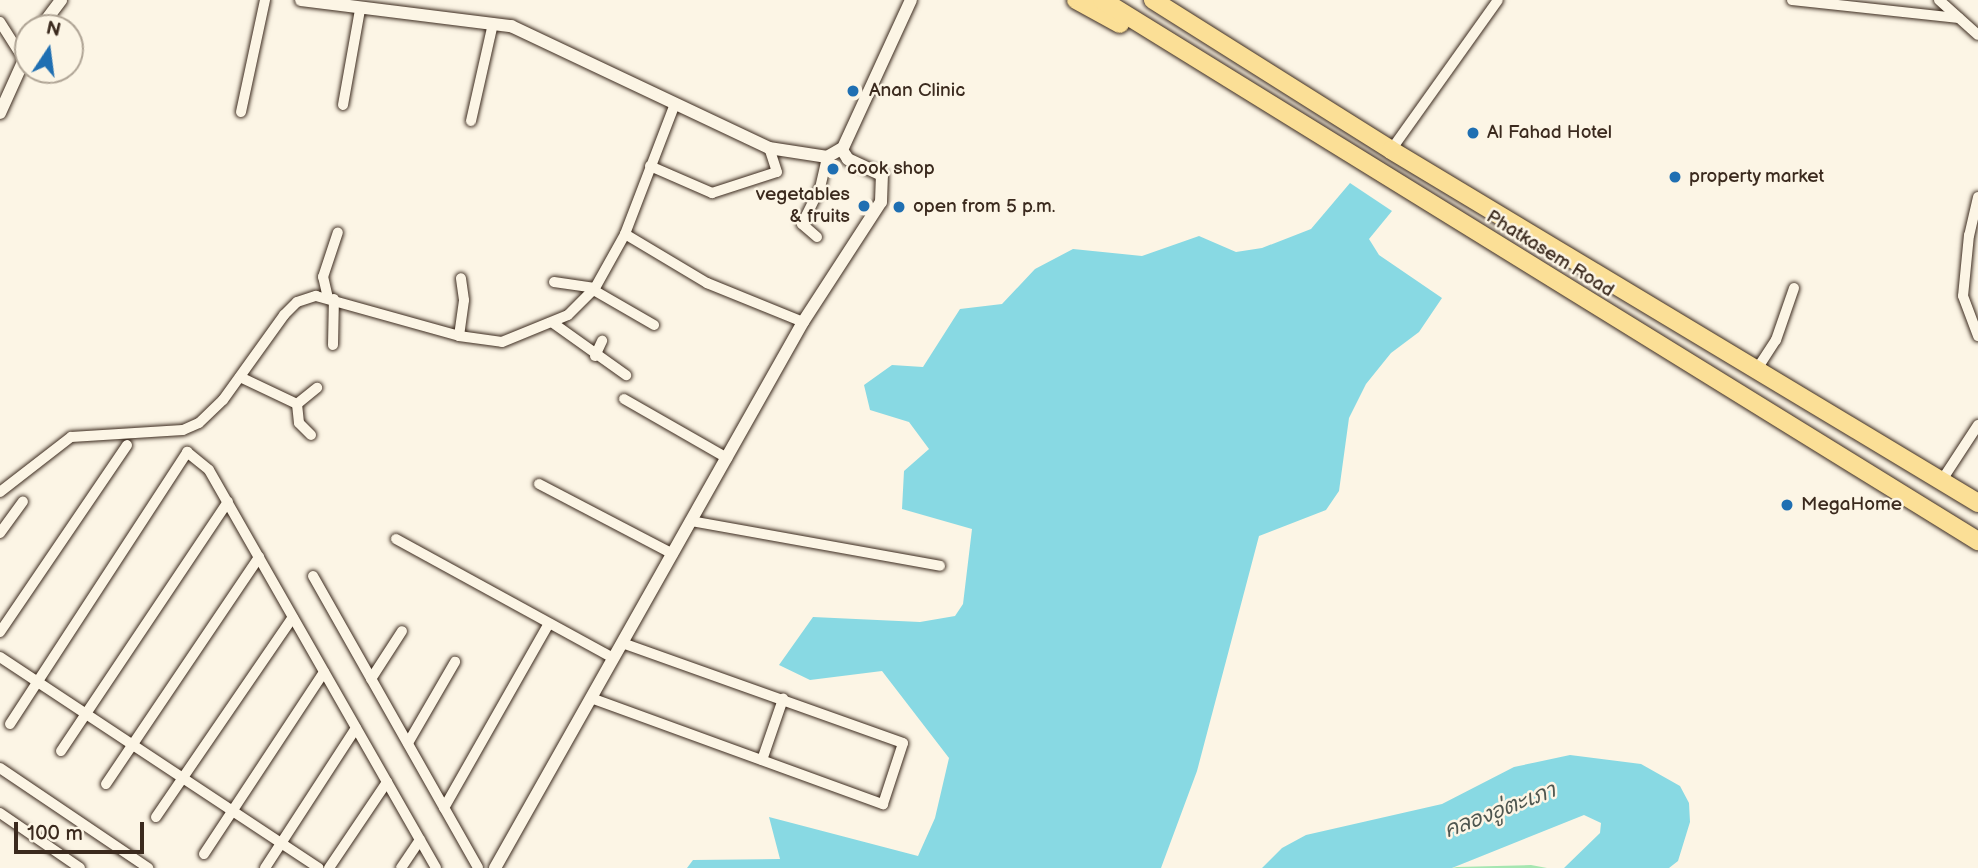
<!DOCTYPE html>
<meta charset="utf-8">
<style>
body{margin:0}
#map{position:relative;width:1978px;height:868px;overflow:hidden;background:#fcf5e5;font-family:"Balsamiq Sans","Playpen Sans Thai",sans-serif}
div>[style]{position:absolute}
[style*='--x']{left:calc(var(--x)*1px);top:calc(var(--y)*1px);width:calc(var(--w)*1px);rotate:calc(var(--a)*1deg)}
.green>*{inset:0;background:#a4e6b0}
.water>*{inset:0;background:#88d9e3}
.roads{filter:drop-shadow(0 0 2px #3b2a1e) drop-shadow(0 0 2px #3b2a1e)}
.minor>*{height:10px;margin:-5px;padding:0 5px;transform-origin:5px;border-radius:5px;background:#fcf5e5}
.tertiary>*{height:12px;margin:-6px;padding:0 6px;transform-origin:6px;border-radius:6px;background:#fcf5e5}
.trunk>*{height:18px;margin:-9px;padding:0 9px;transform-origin:9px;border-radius:9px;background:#fbdf96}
.dots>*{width:19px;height:19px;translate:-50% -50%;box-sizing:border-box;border:4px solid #fcf5e5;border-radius:50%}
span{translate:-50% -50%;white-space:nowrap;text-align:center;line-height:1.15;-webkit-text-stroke:5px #fcf5e5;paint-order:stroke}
.poi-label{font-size:19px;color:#3b2a1e}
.left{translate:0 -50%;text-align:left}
.right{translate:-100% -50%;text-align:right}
.street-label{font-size:19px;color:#3b2a1e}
.water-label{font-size:21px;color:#4e564f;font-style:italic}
.north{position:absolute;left:14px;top:14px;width:70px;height:70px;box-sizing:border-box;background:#fcf5e5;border:2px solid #afa495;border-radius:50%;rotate:13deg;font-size:19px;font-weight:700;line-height:28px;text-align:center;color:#3b2a1e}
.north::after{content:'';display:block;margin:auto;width:24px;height:32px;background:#1f6fb2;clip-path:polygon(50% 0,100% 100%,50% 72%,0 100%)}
.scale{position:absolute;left:14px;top:822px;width:130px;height:32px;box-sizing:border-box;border:4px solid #3b2a1e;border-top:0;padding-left:9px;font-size:21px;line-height:24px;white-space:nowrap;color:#3b2a1e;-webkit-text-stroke:5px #fcf5e5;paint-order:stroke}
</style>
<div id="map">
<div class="green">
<div style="clip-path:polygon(1531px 865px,1547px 868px,1452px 868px,1457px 867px)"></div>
</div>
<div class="water">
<div style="clip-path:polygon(1350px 183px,1392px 211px,1369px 239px,1379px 255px,1442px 298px,1419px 332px,1391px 353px,1366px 384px,1349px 418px,1339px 491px,1326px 510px,1259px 536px,1197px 771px,1161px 868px,687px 868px,693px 860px,780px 859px,769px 817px,918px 856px,935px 818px,949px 758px,882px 671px,810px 680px,779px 665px,813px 617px,920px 622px,955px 616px,963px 604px,972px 529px,902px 509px,904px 471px,929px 449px,909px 422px,870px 410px,864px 385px,892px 365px,923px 367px,960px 309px,1002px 304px,1035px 269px,1073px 249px,1142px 256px,1199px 236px,1236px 252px,1262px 248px,1311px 229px)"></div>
<div style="clip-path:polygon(1570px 755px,1641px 764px,1680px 786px,1689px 803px,1690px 822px,1678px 861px,1669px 868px,1564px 868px,1600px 833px,1601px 823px,1584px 815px,1452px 868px,1262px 868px,1282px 848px,1306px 835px,1442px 804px,1514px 767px)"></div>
</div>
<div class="roads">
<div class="minor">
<div style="--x:1792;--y:0;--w:168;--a:6.2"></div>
<div style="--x:1939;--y:0;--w:52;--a:41.9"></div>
<div style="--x:0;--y:22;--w:45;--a:57.7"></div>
<div style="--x:343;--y:105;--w:97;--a:-79.9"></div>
<div style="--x:241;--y:112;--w:115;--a:-77.9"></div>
<div style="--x:471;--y:121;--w:100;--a:-77.3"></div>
<div style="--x:1391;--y:150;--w:184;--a:-54.5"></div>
<div style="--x:650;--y:166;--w:68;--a:23.5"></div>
<div style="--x:712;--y:193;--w:68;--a:-17.9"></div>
<div style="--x:777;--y:172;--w:25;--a:-108"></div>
<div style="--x:1978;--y:197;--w:39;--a:103"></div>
<div style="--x:1969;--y:235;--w:61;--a:95.6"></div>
<div style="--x:1963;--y:296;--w:43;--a:69.4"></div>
<div style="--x:625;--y:234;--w:96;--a:30.9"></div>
<div style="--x:707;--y:283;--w:104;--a:22.1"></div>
<div style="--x:817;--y:237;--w:20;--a:-139"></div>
<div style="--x:802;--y:224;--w:40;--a:-63.4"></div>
<div style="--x:820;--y:188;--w:32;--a:-77"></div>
<div style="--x:554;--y:282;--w:41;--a:8.3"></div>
<div style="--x:590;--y:288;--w:74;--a:30"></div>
<div style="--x:328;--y:298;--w:22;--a:-103"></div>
<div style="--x:323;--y:277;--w:47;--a:-71.6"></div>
<div style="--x:553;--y:323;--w:90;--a:35.5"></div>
<div style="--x:459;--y:336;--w:36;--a:-82"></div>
<div style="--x:464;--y:300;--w:22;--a:-98"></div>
<div style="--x:333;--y:345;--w:46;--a:-88.8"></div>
<div style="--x:595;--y:356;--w:17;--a:-65"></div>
<div style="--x:1757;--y:369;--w:35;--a:-57"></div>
<div style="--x:1776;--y:340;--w:55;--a:-70.9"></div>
<div style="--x:240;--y:377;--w:63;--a:25.3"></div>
<div style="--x:297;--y:404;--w:26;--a:-39"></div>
<div style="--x:624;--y:399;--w:119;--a:29.8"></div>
<div style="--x:297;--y:404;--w:19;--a:84"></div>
<div style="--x:299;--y:423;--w:17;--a:45"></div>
<div style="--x:1942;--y:480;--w:66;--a:-56.8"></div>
<div style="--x:539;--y:484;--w:151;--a:27.6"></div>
<div style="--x:0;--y:492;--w:90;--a:-37.8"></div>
<div style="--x:71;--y:437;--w:112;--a:-3.6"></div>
<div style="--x:183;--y:430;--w:17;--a:-24"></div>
<div style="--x:199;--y:423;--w:33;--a:-44"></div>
<div style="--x:223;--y:400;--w:105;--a:-54.3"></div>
<div style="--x:284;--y:315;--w:18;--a:-45"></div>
<div style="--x:297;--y:302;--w:20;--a:-18"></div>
<div style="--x:316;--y:296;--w:148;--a:15.6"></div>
<div style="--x:459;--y:336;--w:43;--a:7.9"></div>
<div style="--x:502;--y:342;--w:71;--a:-22.2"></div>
<div style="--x:568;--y:315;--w:38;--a:-45"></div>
<div style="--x:595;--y:288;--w:62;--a:-60.9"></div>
<div style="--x:625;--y:234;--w:139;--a:-69"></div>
<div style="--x:691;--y:521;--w:253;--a:10.2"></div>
<div style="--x:0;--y:533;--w:39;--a:-54"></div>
<div style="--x:396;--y:539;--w:247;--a:28.7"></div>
<div style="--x:313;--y:576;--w:335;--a:60.5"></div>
<div style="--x:0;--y:632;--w:226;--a:-55.8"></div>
<div style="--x:0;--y:657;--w:382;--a:33.5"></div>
<div style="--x:371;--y:679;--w:57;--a:-57.1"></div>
<div style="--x:591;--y:698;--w:311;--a:20"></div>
<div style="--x:883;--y:804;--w:64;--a:-71.8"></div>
<div style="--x:903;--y:743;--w:298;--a:-160.4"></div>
<div style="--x:10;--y:724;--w:325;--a:-56.9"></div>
<div style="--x:187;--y:452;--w:28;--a:39"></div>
<div style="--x:209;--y:470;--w:458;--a:60.3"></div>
<div style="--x:408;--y:743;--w:94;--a:-59.9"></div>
<div style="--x:61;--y:751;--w:300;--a:-56.2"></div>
<div style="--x:762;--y:760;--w:65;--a:-71"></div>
<div style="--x:0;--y:768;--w:179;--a:34"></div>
<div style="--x:106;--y:784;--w:274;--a:-56"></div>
<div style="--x:444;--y:808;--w:210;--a:-60.4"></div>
<div style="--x:0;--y:813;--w:97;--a:34.5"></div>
<div style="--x:156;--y:817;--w:242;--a:-55.6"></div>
<div style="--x:204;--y:854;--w:218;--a:-56.6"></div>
<div style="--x:265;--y:868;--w:167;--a:-57"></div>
<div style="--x:329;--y:868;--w:104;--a:-56"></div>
<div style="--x:401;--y:868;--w:34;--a:-56"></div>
</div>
<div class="tertiary">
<div style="--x:301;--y:0;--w:212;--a:7.1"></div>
<div style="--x:511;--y:26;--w:285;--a:25.3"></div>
<div style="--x:769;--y:148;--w:59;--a:8.8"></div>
<div style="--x:827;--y:157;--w:16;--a:-30"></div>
<div style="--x:40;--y:28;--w:35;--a:-53"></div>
<div style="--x:0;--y:113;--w:68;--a:-65.7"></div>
<div style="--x:495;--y:868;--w:627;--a:-60.57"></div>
<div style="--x:803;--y:322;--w:143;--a:-57"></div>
<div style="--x:881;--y:202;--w:27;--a:-88"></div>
<div style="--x:882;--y:175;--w:38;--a:-155"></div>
<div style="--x:848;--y:159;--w:11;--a:-124"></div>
<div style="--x:842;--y:150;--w:165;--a:-65.3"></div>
</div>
<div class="trunk">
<div style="--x:1076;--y:0;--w:50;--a:28.6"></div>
<div style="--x:1102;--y:0;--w:1030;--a:31.7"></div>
<div style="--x:1153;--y:0;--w:281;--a:32.2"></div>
<div style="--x:1391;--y:150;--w:685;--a:31.02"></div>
</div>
</div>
<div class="dots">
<div style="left:853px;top:91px;background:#1f6fb2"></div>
<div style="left:1473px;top:133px;background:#1f6fb2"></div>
<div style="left:833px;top:169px;background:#1f6fb2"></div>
<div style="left:1675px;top:177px;background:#1f6fb2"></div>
<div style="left:864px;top:206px;background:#1f6fb2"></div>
<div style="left:899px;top:207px;background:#1f6fb2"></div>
<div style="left:1787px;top:505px;background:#1f6fb2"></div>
</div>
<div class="poi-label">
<span class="left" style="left:869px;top:91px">Anan Clinic</span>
<span class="left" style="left:1487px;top:133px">Al Fahad Hotel</span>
<span class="left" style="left:847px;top:169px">cook shop</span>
<span class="left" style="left:1689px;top:177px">property market</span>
<span class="right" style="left:850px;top:206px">vegetables<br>&amp; fruits</span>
<span class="left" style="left:913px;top:207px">open from 5 p.m.</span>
<span class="left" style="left:1801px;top:505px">MegaHome</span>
</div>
<div class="street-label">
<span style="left:1550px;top:254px;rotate:32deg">Phatkasem Road</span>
</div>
<div class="water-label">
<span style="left:1500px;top:811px;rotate:-21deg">คลองอู่ตะเภา</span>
</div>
<div class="north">N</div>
<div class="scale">100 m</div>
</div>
